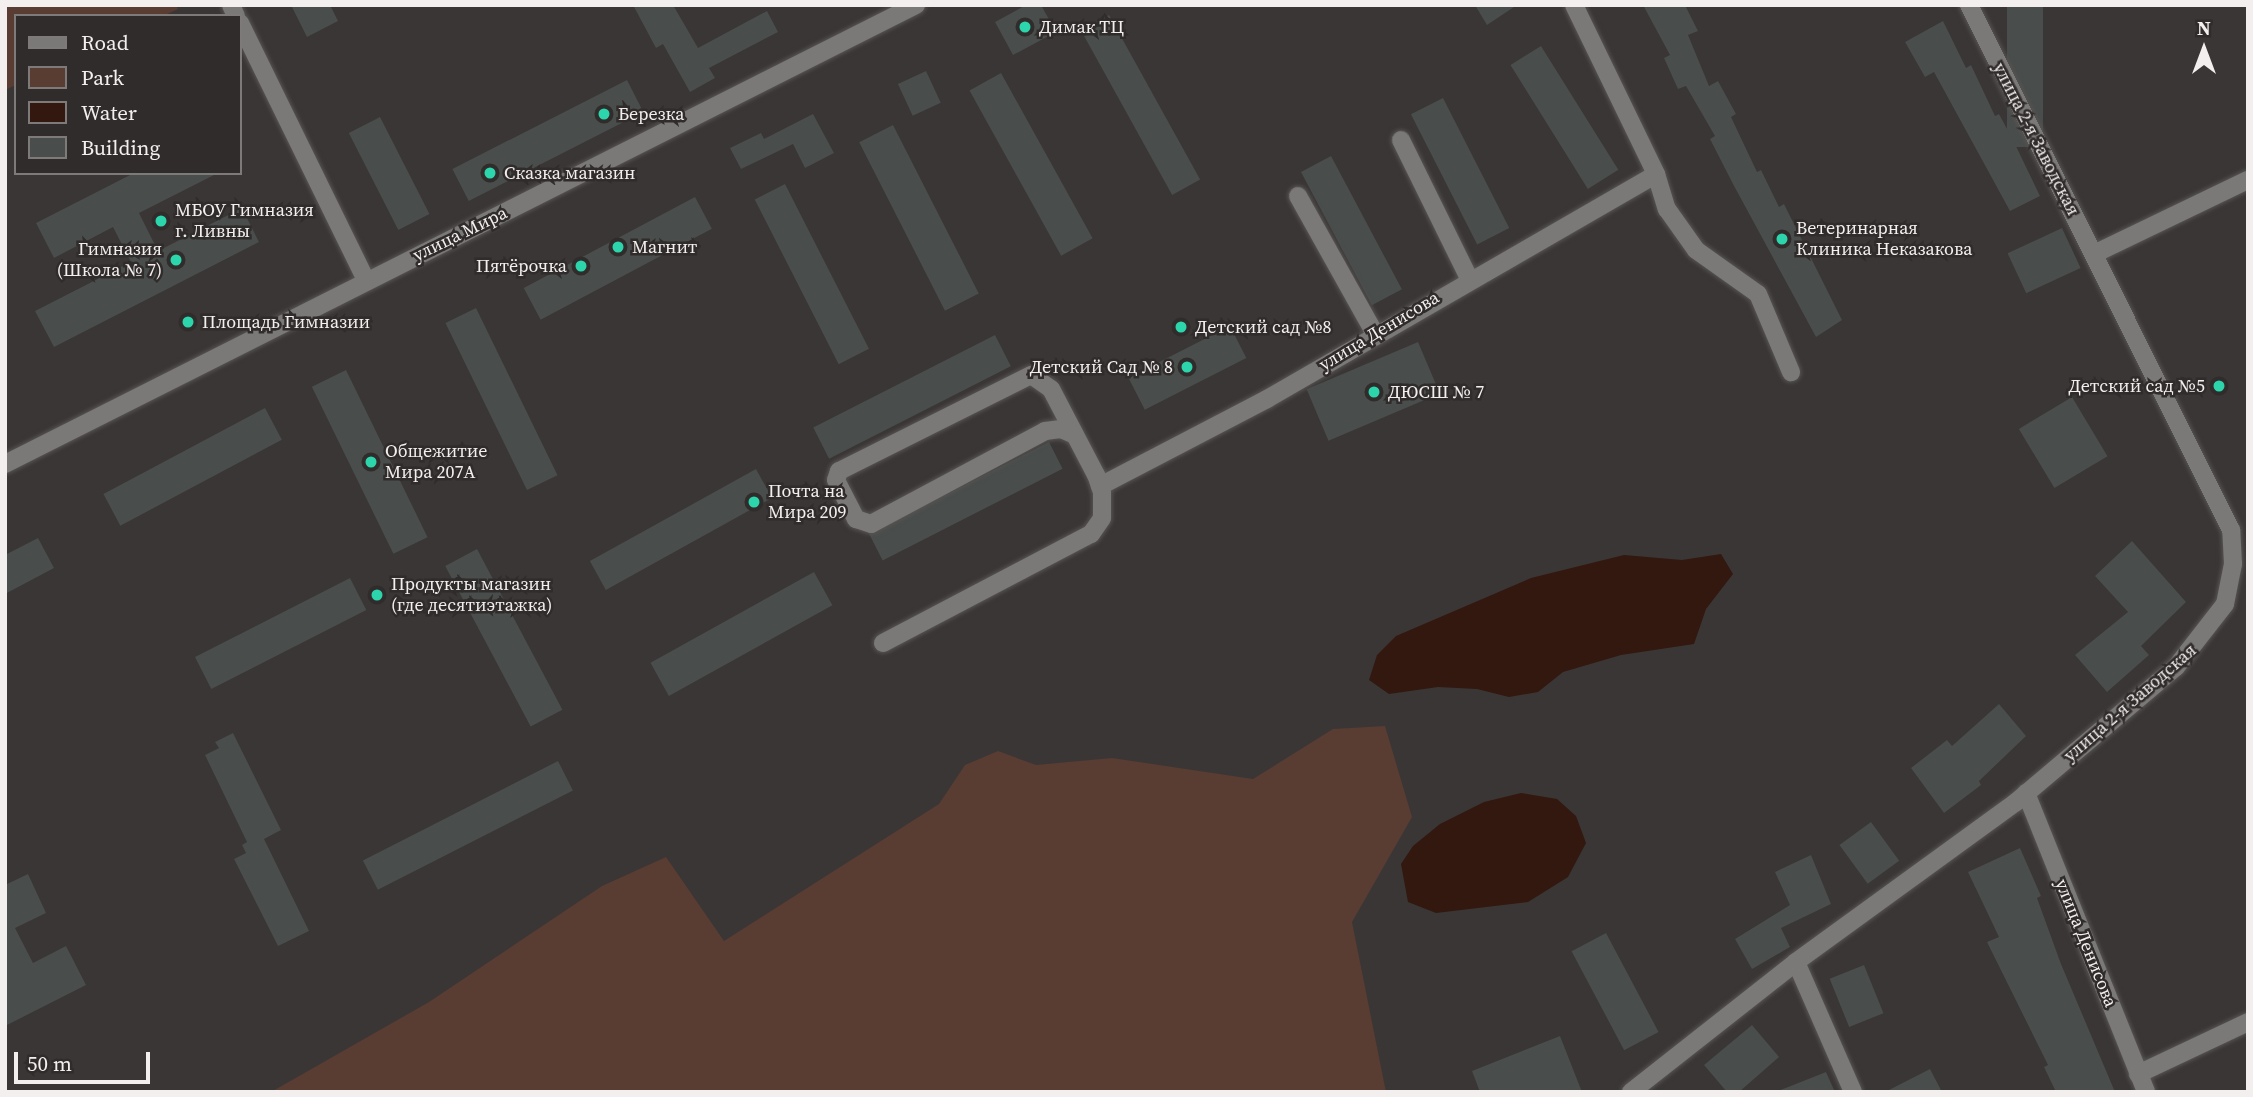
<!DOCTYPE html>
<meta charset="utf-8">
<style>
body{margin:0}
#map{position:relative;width:2253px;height:1097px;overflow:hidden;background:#3a3635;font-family:"Source Serif 4",serif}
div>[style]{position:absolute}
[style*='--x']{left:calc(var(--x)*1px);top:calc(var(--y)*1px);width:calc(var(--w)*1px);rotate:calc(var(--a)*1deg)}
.green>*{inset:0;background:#593c32}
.water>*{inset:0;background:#32180f}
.building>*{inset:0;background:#494d4b;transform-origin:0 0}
.roads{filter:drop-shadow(0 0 2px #575453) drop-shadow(0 0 2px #575453)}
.minor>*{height:18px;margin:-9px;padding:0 9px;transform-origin:9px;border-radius:9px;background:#7b7978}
.dots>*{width:19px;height:19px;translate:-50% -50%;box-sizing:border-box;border:4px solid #302c2b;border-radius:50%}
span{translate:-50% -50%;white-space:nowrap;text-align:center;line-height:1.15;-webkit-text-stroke:5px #302c2b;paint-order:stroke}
.poi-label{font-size:18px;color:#f2efee}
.left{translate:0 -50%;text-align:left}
.right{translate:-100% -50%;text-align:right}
.street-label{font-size:18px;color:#f2efee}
.frame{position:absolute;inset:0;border:7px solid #f2efee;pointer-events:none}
.legend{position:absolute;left:14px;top:14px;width:228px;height:161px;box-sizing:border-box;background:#302c2b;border:2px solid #7e7a79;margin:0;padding:9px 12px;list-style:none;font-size:21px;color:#f2efee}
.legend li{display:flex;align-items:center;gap:14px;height:35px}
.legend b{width:35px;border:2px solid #7e7a79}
.north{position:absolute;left:2169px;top:14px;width:70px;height:70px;-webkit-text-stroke:5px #302c2b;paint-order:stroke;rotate:0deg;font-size:19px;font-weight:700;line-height:28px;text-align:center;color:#f2efee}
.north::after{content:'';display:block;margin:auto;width:24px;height:32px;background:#f2efee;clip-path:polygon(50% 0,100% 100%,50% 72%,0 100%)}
.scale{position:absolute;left:14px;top:1052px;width:136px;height:32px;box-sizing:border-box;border:4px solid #f2efee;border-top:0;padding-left:9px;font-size:21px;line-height:24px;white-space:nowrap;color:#f2efee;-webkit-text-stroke:5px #302c2b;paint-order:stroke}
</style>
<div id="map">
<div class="green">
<div style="clip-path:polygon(5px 5px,176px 5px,178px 9px,163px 16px,16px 16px,16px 85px,5px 90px)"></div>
<div style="clip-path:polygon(1385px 726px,1412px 817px,1352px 922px,1386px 1092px,271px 1092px,429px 1002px,602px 886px,666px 857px,724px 941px,939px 804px,965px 765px,998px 751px,1036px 765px,1112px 758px,1253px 779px,1333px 729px)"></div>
</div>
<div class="water">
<div style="clip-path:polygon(1721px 554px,1733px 574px,1706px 609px,1694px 644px,1621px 655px,1563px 672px,1538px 692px,1509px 697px,1477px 689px,1438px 687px,1389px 694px,1369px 680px,1377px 655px,1396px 636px,1531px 578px,1624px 555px,1682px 560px)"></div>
<div style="clip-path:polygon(1521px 793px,1557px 799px,1576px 816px,1586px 843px,1568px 877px,1528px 902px,1436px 913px,1408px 902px,1401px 864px,1413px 846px,1440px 824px,1484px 802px)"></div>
</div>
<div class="building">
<div style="clip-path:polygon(291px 5px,330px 5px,338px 21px,307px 37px)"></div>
<div style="clip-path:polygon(633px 5px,673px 5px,698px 48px,767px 11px,778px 32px,709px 68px,715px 78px,690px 92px,663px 44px,656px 48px)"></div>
<div style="clip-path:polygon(1026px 5px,1041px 5px,1056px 32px,1013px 55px,995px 22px)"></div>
<div style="clip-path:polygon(1475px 5px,1517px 5px,1487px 25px)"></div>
<div style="clip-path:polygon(1643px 5px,1685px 5px,1698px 31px,1688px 35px,1709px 86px,1718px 81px,1736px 114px,1731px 117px,1757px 172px,1761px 170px,1779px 207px,1784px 204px,1842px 320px,1816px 337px,1733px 184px,1710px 139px,1715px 136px,1686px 86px,1678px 89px,1664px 58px,1670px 55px)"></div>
<div style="left:2007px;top:5px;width:36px;height:142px"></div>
<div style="left:1109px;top:15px;width:188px;height:32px;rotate:61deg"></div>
<div style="clip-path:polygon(1943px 21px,1966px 68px,1971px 65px,1995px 116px,1999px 114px,2013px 140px,2040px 196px,2010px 211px,1934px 72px,1925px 77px,1905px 42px)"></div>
<div style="left:1541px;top:46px;width:146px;height:36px;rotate:58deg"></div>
<div style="left:926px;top:71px;width:35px;height:31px;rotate:65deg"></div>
<div style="left:1001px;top:73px;width:189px;height:36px;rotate:61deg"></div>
<div style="left:627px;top:80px;width:36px;height:196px;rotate:63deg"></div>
<div style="left:1443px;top:98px;width:146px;height:36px;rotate:63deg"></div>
<div style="clip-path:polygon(813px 114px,834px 153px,805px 168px,793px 144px,741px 169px,730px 148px,761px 133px,764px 139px)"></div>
<div style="left:380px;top:117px;width:109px;height:35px;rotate:63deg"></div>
<div style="left:893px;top:125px;width:189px;height:38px;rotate:63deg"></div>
<div style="left:1331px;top:156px;width:151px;height:34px;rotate:62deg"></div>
<div style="clip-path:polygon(134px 173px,218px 173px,139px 213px,158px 251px,242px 208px,259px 242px,54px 347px,35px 311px,131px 262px,113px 227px,54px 258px,36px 223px)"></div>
<div style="left:785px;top:184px;width:185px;height:34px;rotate:63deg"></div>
<div style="left:695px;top:197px;width:36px;height:194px;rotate:62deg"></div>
<div style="left:2062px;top:228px;width:44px;height:60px;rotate:65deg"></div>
<div style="left:476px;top:308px;width:186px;height:34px;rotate:64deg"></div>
<div style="left:1230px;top:326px;width:36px;height:114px;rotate:63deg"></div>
<div style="left:995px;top:335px;width:35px;height:204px;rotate:63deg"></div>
<div style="left:1418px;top:342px;width:56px;height:121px;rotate:67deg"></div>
<div style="left:346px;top:370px;width:186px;height:38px;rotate:64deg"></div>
<div style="left:2072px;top:397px;width:69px;height:62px;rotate:59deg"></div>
<div style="left:265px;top:408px;width:36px;height:183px;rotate:62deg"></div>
<div style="left:1049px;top:442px;width:30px;height:202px;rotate:63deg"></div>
<div style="left:756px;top:469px;width:33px;height:190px;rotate:61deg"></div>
<div style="clip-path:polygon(38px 538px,54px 568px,5px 594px,5px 555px)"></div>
<div style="clip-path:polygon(2132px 541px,2186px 602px,2141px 646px,2149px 655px,2107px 692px,2075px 655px,2128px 612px,2095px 576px)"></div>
<div style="left:477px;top:549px;width:182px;height:36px;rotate:62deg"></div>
<div style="left:814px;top:572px;width:38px;height:187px;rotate:61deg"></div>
<div style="left:350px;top:578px;width:36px;height:174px;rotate:63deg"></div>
<div style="clip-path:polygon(1999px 704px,2026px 736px,1979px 781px,1981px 785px,1944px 813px,1911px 768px,1947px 740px,1952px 746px)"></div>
<div style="clip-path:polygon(233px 733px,281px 830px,264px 839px,309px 931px,278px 946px,234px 859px,246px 853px,242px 845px,247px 842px,205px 755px,219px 748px,215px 742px)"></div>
<div style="left:558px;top:761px;width:33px;height:219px;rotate:63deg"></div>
<div style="left:1871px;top:822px;width:48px;height:39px;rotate:54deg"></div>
<div style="clip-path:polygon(2020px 848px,2041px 896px,2037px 898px,2061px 964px,2115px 1092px,2056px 1092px,2044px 1067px,2048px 1065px,1987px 942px,1999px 937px,1968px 872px)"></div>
<div style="clip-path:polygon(1811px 855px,1831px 904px,1781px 928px,1790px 947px,1752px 969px,1735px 939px,1790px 905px,1775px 872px)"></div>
<div style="clip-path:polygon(28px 874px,46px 913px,15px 928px,33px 963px,66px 946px,86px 985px,5px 1026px,5px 885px)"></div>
<div style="left:1606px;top:933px;width:112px;height:39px;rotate:62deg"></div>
<div style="left:1864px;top:965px;width:52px;height:37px;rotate:68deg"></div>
<div style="clip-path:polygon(1752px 1025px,1779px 1057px,1739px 1092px,1727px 1092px,1704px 1065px)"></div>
<div style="clip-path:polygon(1560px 1036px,1582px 1092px,1480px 1092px,1472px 1071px)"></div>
<div style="clip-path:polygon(1930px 1069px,1942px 1092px,1885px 1092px)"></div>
<div style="clip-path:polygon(1826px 1072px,1835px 1092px,1778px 1092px,1778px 1091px)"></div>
</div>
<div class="roads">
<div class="minor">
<div style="--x:231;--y:5;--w:12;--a:66"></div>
<div style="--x:1574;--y:5;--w:188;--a:64.1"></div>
<div style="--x:1656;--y:174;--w:37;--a:73"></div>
<div style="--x:1667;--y:209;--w:50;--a:54.7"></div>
<div style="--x:1696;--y:250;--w:76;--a:35.4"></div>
<div style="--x:1758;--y:294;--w:85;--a:67.1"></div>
<div style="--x:240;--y:23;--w:286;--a:63.9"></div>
<div style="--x:1401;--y:140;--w:154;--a:63.8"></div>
<div style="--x:1298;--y:196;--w:158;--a:60.8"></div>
<div style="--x:2094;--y:254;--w:171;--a:-25.7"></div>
<div style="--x:5;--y:464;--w:1020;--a:-26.74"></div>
<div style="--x:1100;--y:486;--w:188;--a:-27.5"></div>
<div style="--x:1267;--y:399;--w:449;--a:-30"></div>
<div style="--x:883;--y:643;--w:235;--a:-27.7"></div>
<div style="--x:1091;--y:534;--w:19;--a:-55"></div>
<div style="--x:1102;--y:518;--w:26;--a:-90"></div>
<div style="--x:1102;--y:492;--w:18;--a:-109"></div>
<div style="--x:1096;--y:475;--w:97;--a:-117.6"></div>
<div style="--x:1051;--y:389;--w:24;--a:-145"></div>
<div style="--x:1031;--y:375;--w:215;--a:153.4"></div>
<div style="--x:839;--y:471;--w:9;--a:108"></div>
<div style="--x:836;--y:480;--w:44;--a:62.9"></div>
<div style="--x:856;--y:519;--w:16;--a:18"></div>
<div style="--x:871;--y:524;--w:197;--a:-28.1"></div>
<div style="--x:1045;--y:431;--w:16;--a:-7"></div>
<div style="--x:1061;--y:429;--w:15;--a:23"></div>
<div style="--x:2026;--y:793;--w:322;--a:68.1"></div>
<div style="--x:1796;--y:962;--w:142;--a:66.3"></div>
<div style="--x:2138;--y:1074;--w:122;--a:-25.3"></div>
<div style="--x:1631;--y:1092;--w:210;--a:-38.2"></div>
<div style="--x:1796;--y:962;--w:272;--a:-36"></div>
<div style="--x:2016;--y:802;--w:209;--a:-40.2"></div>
<div style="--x:2176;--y:667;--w:80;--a:-52.1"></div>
<div style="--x:2225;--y:604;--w:41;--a:-78.7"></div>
<div style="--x:2233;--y:564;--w:34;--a:-93"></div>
<div style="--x:2231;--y:530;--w:587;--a:-116.52"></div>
</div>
</div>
<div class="dots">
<div style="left:1025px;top:27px;background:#2cd5ab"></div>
<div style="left:604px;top:114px;background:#2cd5ab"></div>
<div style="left:490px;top:173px;background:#2cd5ab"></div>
<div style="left:161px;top:221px;background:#2cd5ab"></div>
<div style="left:1782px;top:239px;background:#2cd5ab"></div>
<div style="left:618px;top:247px;background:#2cd5ab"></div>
<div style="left:176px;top:260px;background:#2cd5ab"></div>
<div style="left:581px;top:266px;background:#2cd5ab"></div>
<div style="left:188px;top:322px;background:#2cd5ab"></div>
<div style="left:1181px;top:327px;background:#2cd5ab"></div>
<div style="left:1187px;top:367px;background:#2cd5ab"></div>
<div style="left:2219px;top:386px;background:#2cd5ab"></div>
<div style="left:1374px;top:392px;background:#2cd5ab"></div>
<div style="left:371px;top:462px;background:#2cd5ab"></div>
<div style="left:754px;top:502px;background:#2cd5ab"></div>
<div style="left:377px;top:595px;background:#2cd5ab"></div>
</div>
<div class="poi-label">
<span class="left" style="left:1039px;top:27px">Димак ТЦ</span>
<span class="left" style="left:618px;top:114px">Березка</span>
<span class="left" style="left:504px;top:173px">Сказка магазин</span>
<span class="left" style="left:175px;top:221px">МБОУ Гимназия<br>г. Ливны</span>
<span class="left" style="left:1796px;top:239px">Ветеринарная<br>Клиника Неказакова</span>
<span class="left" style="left:632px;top:247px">Магнит</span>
<span class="right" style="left:162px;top:260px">Гимназия<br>(Школа № 7)</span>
<span class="right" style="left:567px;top:266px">Пятёрочка</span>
<span class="left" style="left:202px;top:322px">Площадь Гимназии</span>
<span class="left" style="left:1195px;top:327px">Детский сад №8</span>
<span class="right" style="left:1173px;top:367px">Детский Сад № 8</span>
<span class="right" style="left:2205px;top:386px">Детский сад №5</span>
<span class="left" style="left:1388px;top:392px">ДЮСШ № 7</span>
<span class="left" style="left:385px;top:462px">Общежитие<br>Мира 207А</span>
<span class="left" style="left:768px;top:502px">Почта на<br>Мира 209</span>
<span class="left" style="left:391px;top:595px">Продукты магазин<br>(где десятиэтажка)</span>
</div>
<div class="street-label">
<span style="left:2036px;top:139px;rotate:63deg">улица 2-я Заводская</span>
<span style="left:460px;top:234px;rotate:-26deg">улица Мира</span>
<span style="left:1379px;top:331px;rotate:-31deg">улица Денисова</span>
<span style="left:2130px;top:703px;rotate:-41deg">улица 2-я Заводская</span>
<span style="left:2086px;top:943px;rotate:68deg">улица Денисова</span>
</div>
<div class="frame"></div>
<ul class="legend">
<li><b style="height:9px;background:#7b7978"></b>Road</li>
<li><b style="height:19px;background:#593c32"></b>Park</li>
<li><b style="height:19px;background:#32180f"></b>Water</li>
<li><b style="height:19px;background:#494d4b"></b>Building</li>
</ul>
<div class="north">N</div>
<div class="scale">50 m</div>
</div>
